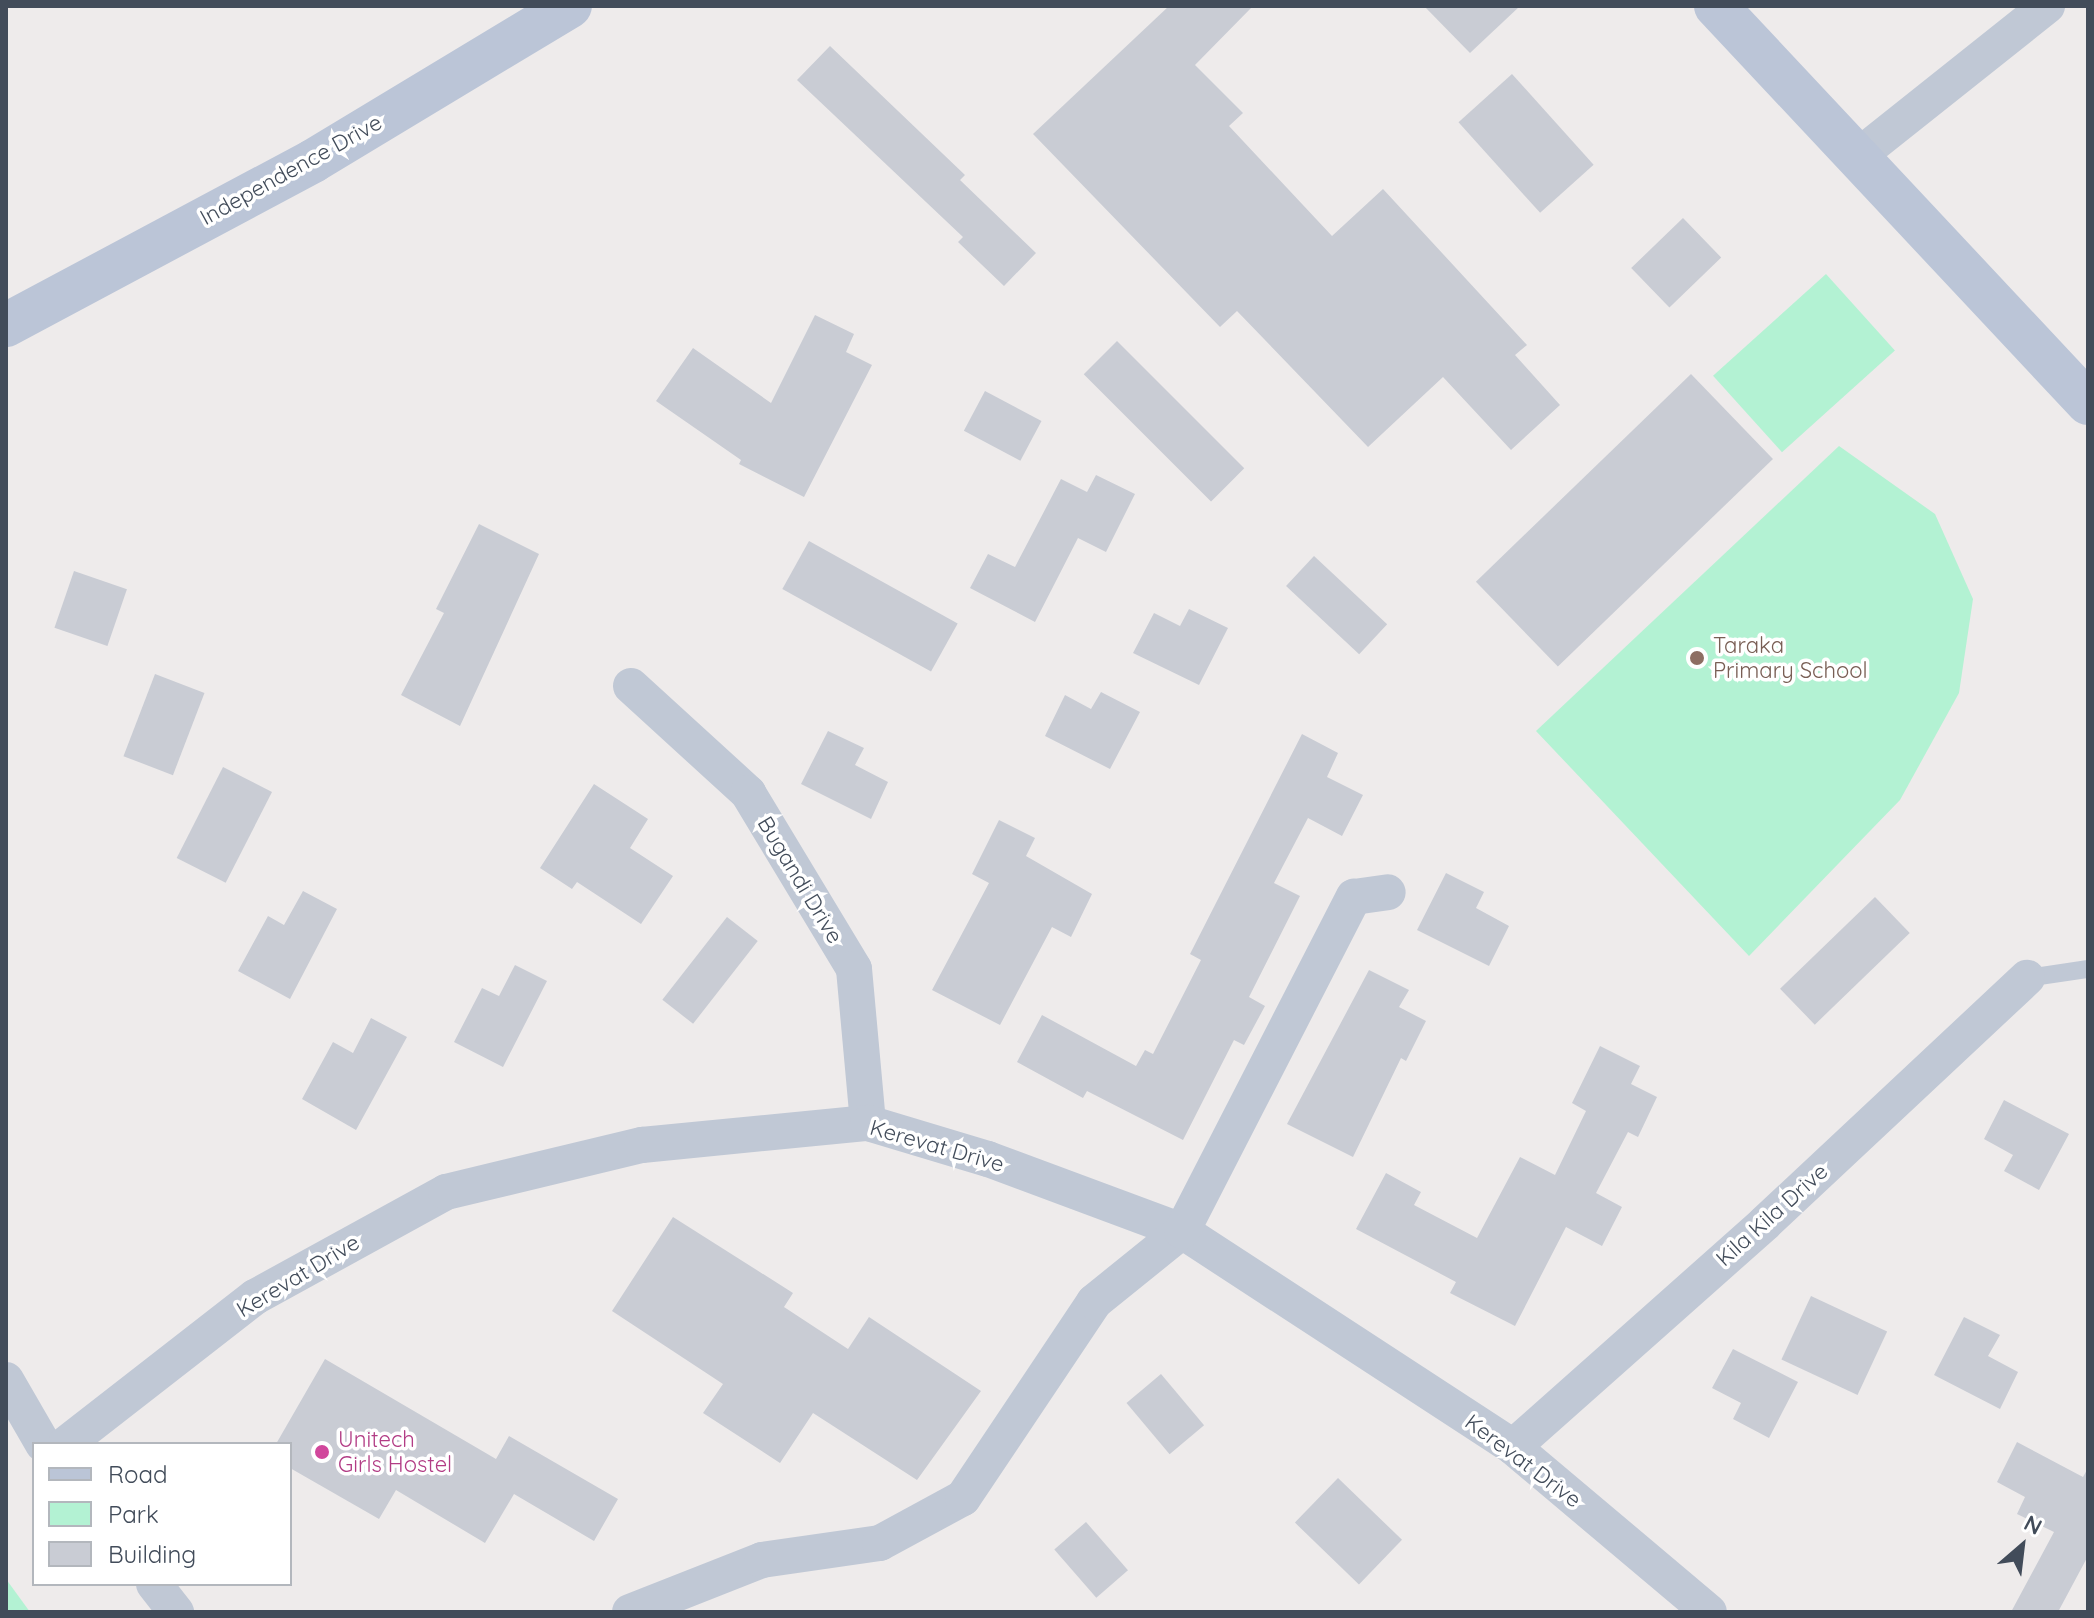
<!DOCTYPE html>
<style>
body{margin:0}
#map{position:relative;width:2094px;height:1618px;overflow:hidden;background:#eeebeb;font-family:Quicksand,sans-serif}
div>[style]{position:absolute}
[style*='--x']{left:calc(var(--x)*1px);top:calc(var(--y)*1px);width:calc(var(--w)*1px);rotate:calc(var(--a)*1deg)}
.green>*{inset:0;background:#b3f2d3;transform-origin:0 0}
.building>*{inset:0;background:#c9ccd4;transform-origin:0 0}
.service>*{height:18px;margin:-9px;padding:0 9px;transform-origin:9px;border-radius:9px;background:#c0c8d5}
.minor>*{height:36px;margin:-18px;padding:0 18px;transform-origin:18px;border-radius:18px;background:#c0c8d5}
.secondary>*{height:44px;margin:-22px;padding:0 22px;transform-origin:22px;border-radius:22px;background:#bbc5d7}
.dots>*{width:22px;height:22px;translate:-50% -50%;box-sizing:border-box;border:4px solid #fff;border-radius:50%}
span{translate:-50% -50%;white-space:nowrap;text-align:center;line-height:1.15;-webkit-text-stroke:7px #fff;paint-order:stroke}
.street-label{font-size:22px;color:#424c5a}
.education-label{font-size:22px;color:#785e54}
.left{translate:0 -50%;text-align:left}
.hotel-label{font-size:22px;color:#b23c85}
.frame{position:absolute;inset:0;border:8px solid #424c5a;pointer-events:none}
.legend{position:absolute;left:32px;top:1442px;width:260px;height:144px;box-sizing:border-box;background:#fff;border:2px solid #b3b7bd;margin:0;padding:10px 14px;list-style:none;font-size:24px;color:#424c5a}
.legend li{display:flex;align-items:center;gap:16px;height:40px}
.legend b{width:40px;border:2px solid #b3b7bd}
.north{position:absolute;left:1982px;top:1506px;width:80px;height:80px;-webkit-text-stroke:6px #fff;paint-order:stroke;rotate:28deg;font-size:22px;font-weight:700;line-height:32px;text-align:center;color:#424c5a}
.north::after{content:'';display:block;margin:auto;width:28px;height:36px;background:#424c5a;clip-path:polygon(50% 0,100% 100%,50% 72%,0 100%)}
</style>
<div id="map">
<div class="green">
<div style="left:1826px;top:274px;width:103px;height:152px;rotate:48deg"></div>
<div style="clip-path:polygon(1839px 446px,1935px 514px,1973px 599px,1959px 693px,1900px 800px,1749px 956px,1536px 731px)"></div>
<div style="clip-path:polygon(6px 1579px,30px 1612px,6px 1612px)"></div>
</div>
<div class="building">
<div style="clip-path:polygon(1169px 6px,1253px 6px,1195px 65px,1243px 113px,1229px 126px,1332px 236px,1383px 189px,1527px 345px,1515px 355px,1560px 405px,1511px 450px,1443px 377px,1368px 447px,1237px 311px,1220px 327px,1033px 134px)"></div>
<div style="clip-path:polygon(1424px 6px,1520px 6px,1470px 53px)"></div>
<div style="clip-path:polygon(830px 46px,965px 175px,960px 180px,1036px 253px,1004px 286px,958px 242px,963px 237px,797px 80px)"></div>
<div style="left:1512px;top:74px;width:122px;height:72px;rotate:48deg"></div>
<div style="left:1683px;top:218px;width:55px;height:72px;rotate:46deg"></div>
<div style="clip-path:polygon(815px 315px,854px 334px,846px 352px,872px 365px,804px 497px,739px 464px,741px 460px,656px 401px,693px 348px,771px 403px)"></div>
<div style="left:1117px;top:341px;width:180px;height:47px;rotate:45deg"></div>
<div style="left:1691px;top:374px;width:118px;height:299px;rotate:46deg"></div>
<div style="left:985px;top:391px;width:64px;height:45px;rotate:28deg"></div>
<div style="clip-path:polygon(1096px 475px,1135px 494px,1106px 552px,1078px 538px,1035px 622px,970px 588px,988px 554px,1015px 567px,1061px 479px,1087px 492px)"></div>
<div style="clip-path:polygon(479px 524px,539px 554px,460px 726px,401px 695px,444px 613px,436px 609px)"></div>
<div style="left:809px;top:541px;width:170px;height:55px;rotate:29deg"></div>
<div style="left:1314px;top:556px;width:100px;height:41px;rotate:43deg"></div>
<div style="left:74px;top:571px;width:56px;height:60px;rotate:19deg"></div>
<div style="clip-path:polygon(1189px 609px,1228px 628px,1199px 685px,1133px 653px,1154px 613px,1180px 626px)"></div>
<div style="left:155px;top:674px;width:53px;height:88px;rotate:21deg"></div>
<div style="clip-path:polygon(1101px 692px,1140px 712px,1110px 769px,1045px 736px,1065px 695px,1091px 709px)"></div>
<div style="clip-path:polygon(828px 731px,864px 748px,855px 765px,888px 782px,871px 819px,801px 784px)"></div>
<div style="clip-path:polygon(1302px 734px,1338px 753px,1327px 777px,1363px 795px,1342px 836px,1308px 818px,1274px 883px,1300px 896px,1249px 997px,1265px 1006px,1244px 1045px,1234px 1040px,1183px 1140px,1087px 1091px,1083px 1098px,1017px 1062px,1042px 1015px,1136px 1066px,1145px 1050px,1153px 1054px,1201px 960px,1190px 954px)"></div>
<div style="left:223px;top:767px;width:55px;height:102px;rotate:27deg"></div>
<div style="clip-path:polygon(594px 784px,648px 819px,630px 848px,673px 876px,641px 924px,577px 882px,572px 889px,540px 868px)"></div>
<div style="clip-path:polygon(999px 820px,1035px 838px,1026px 856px,1092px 894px,1071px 937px,1052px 927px,1000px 1025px,932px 990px,989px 883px,972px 874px)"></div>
<div style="clip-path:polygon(1446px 873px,1484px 892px,1476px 908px,1509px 926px,1489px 966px,1417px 930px)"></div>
<div style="clip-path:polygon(303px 891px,337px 909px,290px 999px,238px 971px,268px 916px,284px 925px)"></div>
<div style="left:1875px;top:897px;width:50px;height:132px;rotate:46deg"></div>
<div style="left:727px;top:917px;width:39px;height:105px;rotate:38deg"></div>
<div style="clip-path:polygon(515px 965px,547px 981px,503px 1067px,454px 1042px,482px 988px,499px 996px)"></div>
<div style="clip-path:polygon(1369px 970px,1409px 990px,1399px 1007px,1426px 1021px,1406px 1061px,1401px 1058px,1353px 1157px,1287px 1124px)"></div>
<div style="clip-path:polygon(371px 1018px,407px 1037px,356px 1130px,302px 1099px,333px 1042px,353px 1053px)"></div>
<div style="clip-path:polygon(1600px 1046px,1640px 1066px,1631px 1084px,1657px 1097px,1638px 1137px,1628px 1132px,1596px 1193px,1622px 1207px,1602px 1246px,1566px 1227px,1515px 1326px,1450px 1293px,1456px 1282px,1356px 1229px,1386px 1173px,1421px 1192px,1414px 1205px,1477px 1238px,1520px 1157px,1555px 1175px,1586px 1111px,1572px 1103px)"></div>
<div style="clip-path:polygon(2004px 1100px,2069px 1134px,2039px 1190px,2004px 1171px,2013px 1155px,1984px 1139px)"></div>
<div style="clip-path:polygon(673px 1217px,793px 1293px,784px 1307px,848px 1349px,869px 1317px,981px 1391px,917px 1480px,813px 1413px,780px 1463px,703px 1413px,723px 1384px,612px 1311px)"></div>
<div style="left:1811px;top:1296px;width:84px;height:70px;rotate:25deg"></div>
<div style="clip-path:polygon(1964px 1317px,2000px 1335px,1988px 1356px,2018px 1372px,2000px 1409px,1934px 1375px)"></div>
<div style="clip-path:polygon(1733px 1349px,1798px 1382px,1769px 1438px,1733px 1419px,1741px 1403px,1712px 1388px)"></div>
<div style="clip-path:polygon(325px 1359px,496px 1459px,509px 1436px,618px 1499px,594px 1541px,514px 1494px,485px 1543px,396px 1490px,379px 1519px,290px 1468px,290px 1444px,276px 1444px)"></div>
<div style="left:1161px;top:1374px;width:67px;height:45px;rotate:50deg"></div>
<div style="clip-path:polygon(2017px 1442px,2083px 1477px,2088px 1468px,2088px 1556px,2058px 1612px,2011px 1612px,2054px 1532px,2017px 1514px,2025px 1497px,1997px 1482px)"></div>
<div style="left:1338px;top:1478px;width:89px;height:62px;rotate:44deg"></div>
<div style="left:1086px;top:1522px;width:64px;height:42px;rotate:49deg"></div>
</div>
<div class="service">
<div style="--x:2027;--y:978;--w:62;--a:-8.4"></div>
</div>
<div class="minor">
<div style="--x:1857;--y:157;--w:243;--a:-38.5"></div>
<div style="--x:631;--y:686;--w:159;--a:42.4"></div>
<div style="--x:748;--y:793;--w:205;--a:58.9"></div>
<div style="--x:854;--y:969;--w:155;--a:84.8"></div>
<div style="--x:6;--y:1380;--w:74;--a:60"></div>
<div style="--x:66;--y:1444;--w:239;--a:-37.9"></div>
<div style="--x:255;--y:1297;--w:218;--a:-28.8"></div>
<div style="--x:446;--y:1192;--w:202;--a:-13.5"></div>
<div style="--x:642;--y:1145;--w:227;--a:-5.6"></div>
<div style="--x:868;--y:1123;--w:125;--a:16.7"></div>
<div style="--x:988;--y:1159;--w:207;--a:20.4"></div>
<div style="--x:1182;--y:1231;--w:395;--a:33.1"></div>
<div style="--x:1513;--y:1447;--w:256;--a:40.1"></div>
<div style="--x:1513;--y:1447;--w:337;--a:-41.6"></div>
<div style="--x:1765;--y:1223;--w:359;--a:-43.1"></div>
<div style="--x:154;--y:1584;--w:36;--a:52"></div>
<div style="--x:630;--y:1612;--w:142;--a:-21.5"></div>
<div style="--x:762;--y:1560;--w:119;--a:-8.2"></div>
<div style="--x:880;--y:1543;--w:94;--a:-28.5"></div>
<div style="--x:963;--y:1498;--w:236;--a:-56.2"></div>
<div style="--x:1094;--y:1302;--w:113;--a:-38.9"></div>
<div style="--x:1182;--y:1231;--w:376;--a:-62.8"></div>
<div style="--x:1354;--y:897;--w:34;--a:-8"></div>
</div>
<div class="secondary">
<div style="--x:1716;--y:6;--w:544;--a:46.86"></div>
<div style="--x:6;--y:325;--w:348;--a:-28.1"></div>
<div style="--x:313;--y:161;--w:300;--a:-31.1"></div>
</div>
<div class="dots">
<div style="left:1697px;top:658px;background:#8d6e63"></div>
<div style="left:322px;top:1452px;background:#d1479c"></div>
</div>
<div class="street-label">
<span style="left:291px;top:170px;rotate:-29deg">Independence Drive</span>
<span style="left:800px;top:880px;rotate:59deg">Bugandi Drive</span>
<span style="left:937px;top:1146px;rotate:16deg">Kerevat Drive</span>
<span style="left:1772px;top:1215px;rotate:-42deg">Kila Kila Drive</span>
<span style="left:298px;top:1276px;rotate:-31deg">Kerevat Drive</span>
<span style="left:1523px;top:1461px;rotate:37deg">Kerevat Drive</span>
</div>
<div class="education-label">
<span class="left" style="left:1713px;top:658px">Taraka<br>Primary School</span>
</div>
<div class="hotel-label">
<span class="left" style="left:338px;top:1452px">Unitech<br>Girls Hostel</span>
</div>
<div class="frame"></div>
<ul class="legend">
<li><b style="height:10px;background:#bbc5d7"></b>Road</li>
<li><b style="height:22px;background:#b3f2d3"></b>Park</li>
<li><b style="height:22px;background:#c9ccd4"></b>Building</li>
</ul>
<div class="north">N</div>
</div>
